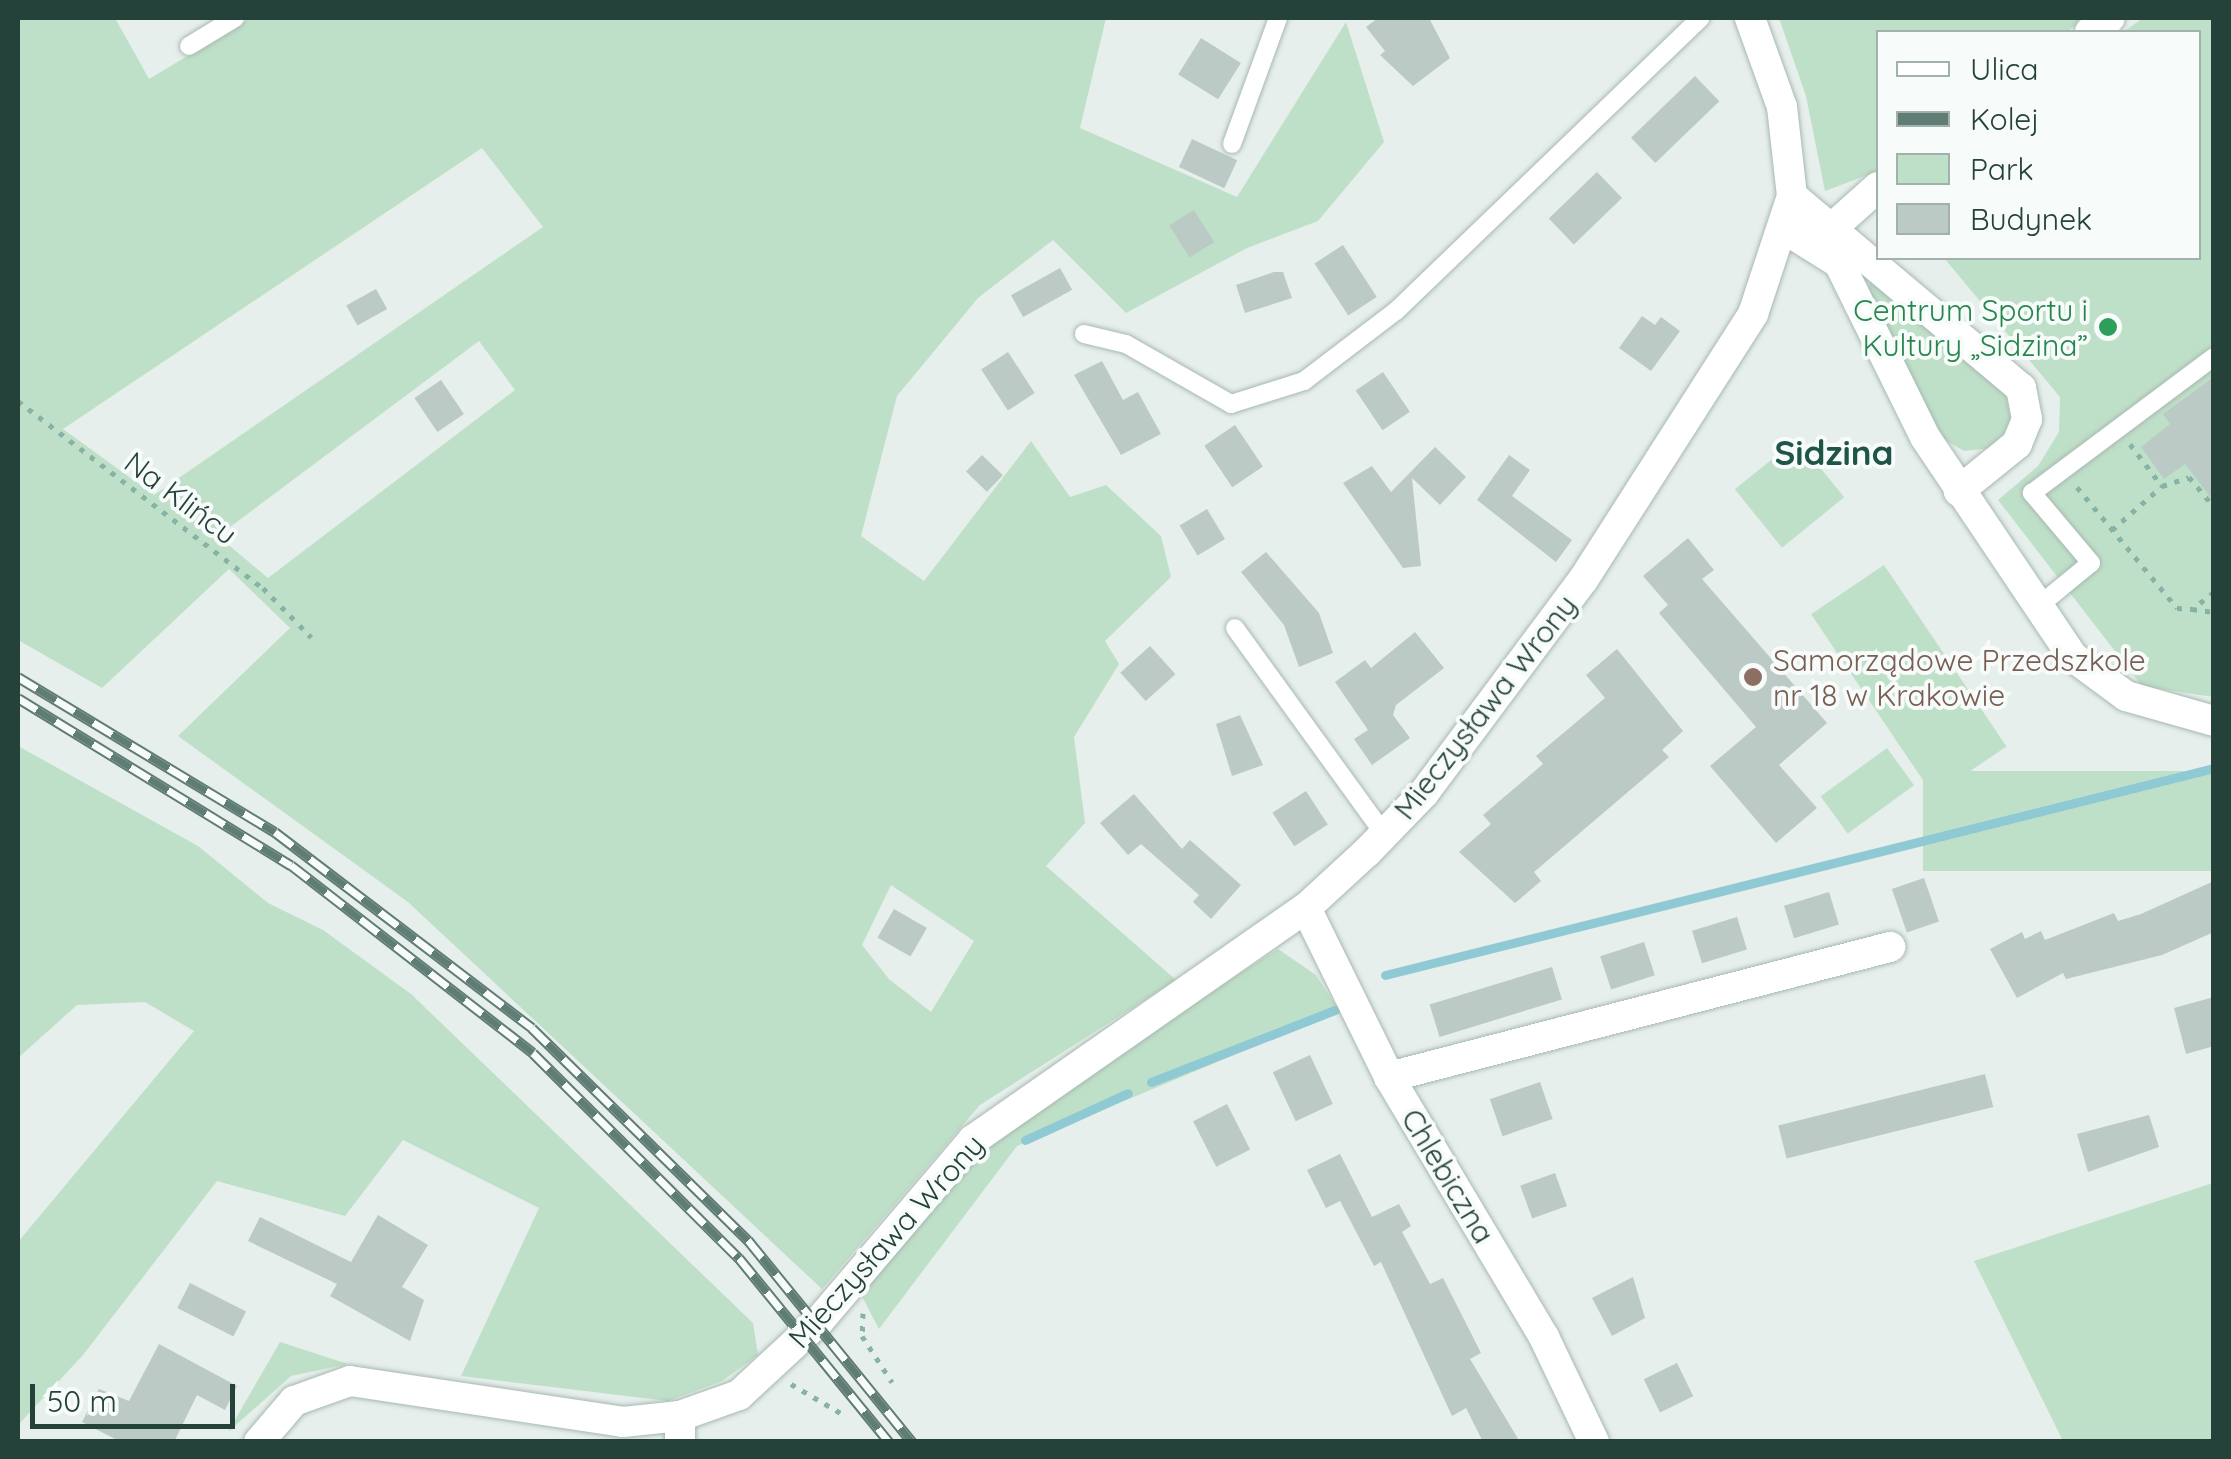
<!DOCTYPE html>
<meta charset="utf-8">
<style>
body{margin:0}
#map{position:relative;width:2231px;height:1459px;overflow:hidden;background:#e6efeb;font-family:Quicksand,sans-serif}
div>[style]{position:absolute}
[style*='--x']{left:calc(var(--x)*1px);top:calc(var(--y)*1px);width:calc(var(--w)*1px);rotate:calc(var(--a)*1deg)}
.green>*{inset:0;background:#bfe0c8;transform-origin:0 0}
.stream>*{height:9px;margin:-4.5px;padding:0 4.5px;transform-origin:4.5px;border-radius:4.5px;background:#8ec9d4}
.building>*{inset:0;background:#bbcac4;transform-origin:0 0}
.path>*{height:5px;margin-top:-2.5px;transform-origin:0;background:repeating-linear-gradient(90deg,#86b3a5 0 5px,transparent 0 13px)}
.roads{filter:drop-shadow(0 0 2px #a8b8b2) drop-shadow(0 0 2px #a8b8b2)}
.lane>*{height:18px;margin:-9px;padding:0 9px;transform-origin:9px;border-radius:9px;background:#fff}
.street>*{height:30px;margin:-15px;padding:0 15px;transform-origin:15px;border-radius:15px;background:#fff}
.secondary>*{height:30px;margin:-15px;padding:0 15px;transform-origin:15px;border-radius:15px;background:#fff}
.rail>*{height:11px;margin-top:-5.5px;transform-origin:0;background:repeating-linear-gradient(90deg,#f7fbf9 0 22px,#5f7d75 0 44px);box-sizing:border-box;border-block:2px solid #5f7d75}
.dots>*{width:28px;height:28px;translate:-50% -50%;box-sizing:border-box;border:5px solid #f7fbf9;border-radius:50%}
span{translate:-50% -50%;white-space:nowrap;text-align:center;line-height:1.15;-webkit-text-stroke:8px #f7fbf9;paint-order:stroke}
.leisure-label{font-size:30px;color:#27864d}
.right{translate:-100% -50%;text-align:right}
.street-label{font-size:30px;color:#24423a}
.education-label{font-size:30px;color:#785e54}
.left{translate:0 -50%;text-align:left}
.quarter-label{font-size:35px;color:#1f5548;font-weight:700}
.frame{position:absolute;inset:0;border:20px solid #24423a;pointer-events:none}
.legend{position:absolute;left:1876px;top:30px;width:325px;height:230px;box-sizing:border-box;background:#f7fbf9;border:2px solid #a3b1ad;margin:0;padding:12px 18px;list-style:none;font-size:30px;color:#24423a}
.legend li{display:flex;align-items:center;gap:20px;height:50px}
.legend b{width:50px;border:2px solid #a3b1ad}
.scale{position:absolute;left:30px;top:1384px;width:205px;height:45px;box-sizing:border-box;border:5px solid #24423a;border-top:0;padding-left:12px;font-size:30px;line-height:35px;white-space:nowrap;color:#24423a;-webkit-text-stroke:8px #f7fbf9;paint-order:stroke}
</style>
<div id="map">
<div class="green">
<div style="clip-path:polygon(evenodd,18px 18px,115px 18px,149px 79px,251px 18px,1106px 18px,1080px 128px,1237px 197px,1346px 22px,1384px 142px,1318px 221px,1247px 248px,1126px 313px,1053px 240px,978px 298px,897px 396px,861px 536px,924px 581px,1031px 441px,1070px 497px,1106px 485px,1161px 536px,1171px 577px,1105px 641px,1119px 664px,1074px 737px,1085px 823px,1046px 866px,1176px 980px,980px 1105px,822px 1289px,408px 902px,178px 736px,290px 628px,229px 569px,102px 688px,18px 640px,18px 18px,482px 148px,543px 227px,154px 495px,63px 429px,482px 148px,18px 18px,479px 341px,515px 390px,268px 578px,218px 536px,479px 341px,18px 18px,891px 885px,974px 941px,931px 1012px,889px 979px,862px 945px,891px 885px)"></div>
<div style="clip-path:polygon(1779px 18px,2087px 18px,2066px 32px,1878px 32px,1878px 171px,1825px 191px,1806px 96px)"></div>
<div style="clip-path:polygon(2143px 18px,2213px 18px,2213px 697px,2142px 686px,1998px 500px,2038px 466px,2059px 432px,2060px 397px,1944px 258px,2198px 258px,2198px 32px,2123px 32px)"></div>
<div style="clip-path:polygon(1871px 280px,2004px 389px,2012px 422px,1992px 448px,1964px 451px,1942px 438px,1868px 288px)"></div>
<div style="left:1797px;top:439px;width:75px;height:80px;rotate:51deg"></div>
<div style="left:1884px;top:565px;width:219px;height:88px;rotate:56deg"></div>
<div style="clip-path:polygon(18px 746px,198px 846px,268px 903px,323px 930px,411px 994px,753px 1323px,758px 1355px,722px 1381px,668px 1401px,461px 1376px,539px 1208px,403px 1140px,345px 1216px,217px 1181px,83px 1355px,18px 1425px,18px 1242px,194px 1031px,145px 1002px,77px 1005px,18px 1058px)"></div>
<div style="left:1887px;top:748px;width:46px;height:82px;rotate:54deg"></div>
<div style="left:2213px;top:771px;width:100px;height:290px;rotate:90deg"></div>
<div style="clip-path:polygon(1278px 949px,1316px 975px,1339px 1011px,1017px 1146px,879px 1329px,858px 1289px,1018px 1116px)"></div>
<div style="clip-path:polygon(2213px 1183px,2213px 1441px,2063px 1441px,1974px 1261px)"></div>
<div style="clip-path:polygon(280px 1342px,348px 1364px,291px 1376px,228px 1432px)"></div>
</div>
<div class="stream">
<div style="--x:1385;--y:975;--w:854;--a:-14.02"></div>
<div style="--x:1151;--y:1082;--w:198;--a:-21.4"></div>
<div style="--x:1025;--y:1140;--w:113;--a:-24.5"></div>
</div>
<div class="building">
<div style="clip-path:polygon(1378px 18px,1429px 18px,1450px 58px,1413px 86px,1380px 55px,1385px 51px,1366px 27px)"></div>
<div style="left:1201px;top:38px;width:47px;height:43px;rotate:32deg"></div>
<div style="left:1695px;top:76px;width:35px;height:89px;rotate:46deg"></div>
<div style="left:1192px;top:139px;width:50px;height:31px;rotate:25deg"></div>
<div style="left:1597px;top:172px;width:36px;height:67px;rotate:46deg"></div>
<div style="left:1194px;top:210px;width:38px;height:29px;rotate:58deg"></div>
<div style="left:1343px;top:245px;width:62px;height:34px;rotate:57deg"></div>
<div style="left:1060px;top:268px;width:25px;height:56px;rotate:61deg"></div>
<div style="clip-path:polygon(1274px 272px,1283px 272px,1292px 298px,1245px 313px,1236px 285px)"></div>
<div style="left:376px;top:289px;width:23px;height:34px;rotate:61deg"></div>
<div style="clip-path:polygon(1642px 316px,1655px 325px,1661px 317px,1680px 331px,1651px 371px,1619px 348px)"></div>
<div style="left:1008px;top:352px;width:49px;height:32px;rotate:57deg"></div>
<div style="clip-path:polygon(1102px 361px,1123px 400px,1138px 392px,1161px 434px,1121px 455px,1074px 375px)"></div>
<div style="left:1383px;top:372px;width:48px;height:33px;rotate:56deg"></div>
<div style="clip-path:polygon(2214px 377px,2214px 502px,2185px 464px,2164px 479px,2141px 447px,2170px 424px,2163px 414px)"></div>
<div style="left:441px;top:380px;width:41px;height:32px;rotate:56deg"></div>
<div style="left:1235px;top:425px;width:50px;height:37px;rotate:56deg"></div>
<div style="clip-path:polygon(1435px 447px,1466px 477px,1440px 505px,1412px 478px,1421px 566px,1403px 568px,1343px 483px,1372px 466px,1391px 492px)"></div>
<div style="left:982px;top:455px;width:29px;height:23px;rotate:44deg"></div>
<div style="clip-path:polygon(1509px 455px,1530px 470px,1512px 496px,1572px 540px,1556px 562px,1477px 500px)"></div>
<div style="left:1207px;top:509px;width:35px;height:32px;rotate:59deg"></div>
<div style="clip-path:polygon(1688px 538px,1714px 570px,1702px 579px,1827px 723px,1779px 765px,1817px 808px,1776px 843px,1710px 766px,1756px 727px,1659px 613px,1668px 605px,1643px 576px)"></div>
<div style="clip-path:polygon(1266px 552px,1319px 613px,1333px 653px,1299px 667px,1284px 625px,1241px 572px)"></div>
<div style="clip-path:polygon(1415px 632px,1444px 668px,1396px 705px,1393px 715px,1410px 738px,1372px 765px,1354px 739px,1368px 730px,1335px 682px,1365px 660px,1371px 668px)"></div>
<div style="left:1150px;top:646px;width:38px;height:40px;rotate:48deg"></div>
<div style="clip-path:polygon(1617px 649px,1683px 731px,1662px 750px,1669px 757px,1534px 872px,1541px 881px,1515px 903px,1459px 852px,1491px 824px,1483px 815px,1543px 764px,1536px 756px,1605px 698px,1586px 675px)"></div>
<div style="clip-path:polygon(1240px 715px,1263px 765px,1232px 776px,1216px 724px)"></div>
<div style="left:1306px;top:791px;width:40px;height:40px;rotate:57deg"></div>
<div style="clip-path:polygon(1134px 794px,1182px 849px,1190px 840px,1241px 885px,1211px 919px,1193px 902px,1199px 895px,1141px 844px,1128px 855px,1100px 823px)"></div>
<div style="left:1924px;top:878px;width:46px;height:34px;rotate:71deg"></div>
<div style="clip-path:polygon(2214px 881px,2214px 932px,2162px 955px,2066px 979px,2063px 973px,2017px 998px,1990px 949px,2022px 932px,2025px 939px,2041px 931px,2045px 940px,2114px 913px,2118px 921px,2141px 914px)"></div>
<div style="left:1829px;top:892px;width:34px;height:47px;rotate:73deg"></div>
<div style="left:894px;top:909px;width:38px;height:33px;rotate:30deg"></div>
<div style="left:1737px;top:917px;width:34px;height:47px;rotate:73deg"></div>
<div style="left:1644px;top:942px;width:35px;height:46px;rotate:72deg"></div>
<div style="left:1552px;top:967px;width:34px;height:128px;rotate:73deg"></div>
<div style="clip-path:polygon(2214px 997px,2214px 1046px,2186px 1054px,2174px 1008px)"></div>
<div style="left:1310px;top:1055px;width:54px;height:41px;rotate:65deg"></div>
<div style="left:1985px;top:1074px;width:34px;height:213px;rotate:76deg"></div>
<div style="left:1540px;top:1082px;width:39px;height:53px;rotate:71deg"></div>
<div style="left:1227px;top:1104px;width:51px;height:38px;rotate:63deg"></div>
<div style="clip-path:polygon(2149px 1115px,2159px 1147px,2088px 1172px,2077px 1134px)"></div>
<div style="clip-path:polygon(1340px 1154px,1372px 1217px,1399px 1204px,1411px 1226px,1402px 1232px,1430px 1284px,1443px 1278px,1481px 1353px,1470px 1359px,1520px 1442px,1483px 1442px,1466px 1408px,1452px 1416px,1381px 1262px,1374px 1266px,1340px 1201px,1326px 1208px,1307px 1170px)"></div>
<div style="left:1555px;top:1173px;width:35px;height:37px;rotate:70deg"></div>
<div style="clip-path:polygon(378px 1215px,428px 1245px,402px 1287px,424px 1300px,410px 1341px,330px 1296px,337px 1284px,248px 1241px,260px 1217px,351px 1262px)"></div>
<div style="clip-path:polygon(1633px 1277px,1645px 1318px,1612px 1336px,1592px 1298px)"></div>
<div style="left:190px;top:1283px;width:63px;height:28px;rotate:27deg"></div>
<div style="clip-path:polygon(159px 1344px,237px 1386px,225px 1410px,197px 1395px,174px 1442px,121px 1442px,82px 1422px,99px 1389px,129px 1401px)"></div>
<div style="left:1677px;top:1363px;width:37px;height:37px;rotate:64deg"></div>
</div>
<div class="path">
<div style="--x:18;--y:401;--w:308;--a:37.4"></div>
<div style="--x:263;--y:588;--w:69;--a:45.6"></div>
<div style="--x:2130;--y:444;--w:53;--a:52.7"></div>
<div style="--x:2162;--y:486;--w:28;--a:-18"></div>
<div style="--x:2189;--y:477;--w:39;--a:50"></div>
<div style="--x:2077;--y:487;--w:157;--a:50.4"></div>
<div style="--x:2177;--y:608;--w:15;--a:4"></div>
<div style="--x:2112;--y:530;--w:67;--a:-41.3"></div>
<div style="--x:2214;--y:592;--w:28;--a:142"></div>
<div style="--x:2192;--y:609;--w:22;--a:8"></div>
<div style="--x:863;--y:1313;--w:23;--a:92"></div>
<div style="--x:862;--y:1336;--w:55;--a:56.9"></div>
<div style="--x:791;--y:1384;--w:61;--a:30.3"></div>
</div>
<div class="roads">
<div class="lane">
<div style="--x:189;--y:46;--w:54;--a:-31.3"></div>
<div style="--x:1232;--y:144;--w:134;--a:-69.9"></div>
<div style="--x:1084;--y:334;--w:43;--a:13.4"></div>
<div style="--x:1126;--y:344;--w:121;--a:29.7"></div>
<div style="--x:1231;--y:404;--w:77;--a:-17.5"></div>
<div style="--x:1304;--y:381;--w:116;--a:-37.3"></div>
<div style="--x:1396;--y:311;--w:423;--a:-43.9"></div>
<div style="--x:2036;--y:608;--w:71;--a:-39.3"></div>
<div style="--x:2091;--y:563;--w:92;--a:-130.1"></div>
<div style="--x:2032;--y:493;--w:227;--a:-36.8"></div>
<div style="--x:1235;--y:628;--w:256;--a:54.1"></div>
</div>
<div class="street">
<div style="--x:2090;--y:32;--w:24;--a:-35"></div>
<div style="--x:1792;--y:196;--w:299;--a:40"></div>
<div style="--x:2021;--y:388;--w:32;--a:79"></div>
<div style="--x:2027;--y:419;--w:27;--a:112"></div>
<div style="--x:2017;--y:444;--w:75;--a:141"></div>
<div style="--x:1783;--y:228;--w:66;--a:32"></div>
<div style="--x:1839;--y:263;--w:194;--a:63.7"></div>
<div style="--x:1925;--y:437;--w:265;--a:56.1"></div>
<div style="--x:2073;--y:657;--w:66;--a:36.3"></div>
<div style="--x:2126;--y:696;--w:91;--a:15.9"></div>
<div style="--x:1822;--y:237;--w:75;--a:-41.8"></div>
<div style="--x:1306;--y:908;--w:188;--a:63.8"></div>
<div style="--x:1389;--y:1077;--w:303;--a:59.2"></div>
<div style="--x:1544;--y:1337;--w:116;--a:64.5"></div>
<div style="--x:1389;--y:1077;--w:518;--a:-14.55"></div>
<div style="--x:680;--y:1442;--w:26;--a:-90"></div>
</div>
<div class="secondary">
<div style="--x:259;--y:1442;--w:54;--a:-49.5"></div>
<div style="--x:294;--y:1401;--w:59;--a:-19.7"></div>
<div style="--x:350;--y:1381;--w:276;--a:8.5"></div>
<div style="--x:623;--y:1422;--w:57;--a:-6"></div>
<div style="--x:680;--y:1416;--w:63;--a:-19.6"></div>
<div style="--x:739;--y:1395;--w:109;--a:-42.8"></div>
<div style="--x:819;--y:1321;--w:238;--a:-49.6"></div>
<div style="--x:973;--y:1140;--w:406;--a:-34.9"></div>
<div style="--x:1306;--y:908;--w:83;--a:-42.6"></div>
<div style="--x:1367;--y:852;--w:82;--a:-46"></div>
<div style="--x:1424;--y:793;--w:266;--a:-53.3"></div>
<div style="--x:1583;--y:580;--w:316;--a:-57.4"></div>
<div style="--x:1753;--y:314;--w:124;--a:-71.7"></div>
<div style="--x:1792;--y:196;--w:90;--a:-96.4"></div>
<div style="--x:1782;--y:107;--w:95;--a:-109.8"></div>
</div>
</div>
<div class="rail">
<div style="--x:18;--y:677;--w:300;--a:31.1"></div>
<div style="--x:275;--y:832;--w:323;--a:37.3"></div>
<div style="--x:532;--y:1028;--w:303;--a:44.5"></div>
<div style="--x:748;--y:1240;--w:260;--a:50.9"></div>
<div style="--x:18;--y:698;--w:320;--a:31.5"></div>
<div style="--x:291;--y:865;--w:306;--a:37.8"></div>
<div style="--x:533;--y:1053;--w:291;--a:44.9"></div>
<div style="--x:739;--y:1258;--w:237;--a:50.8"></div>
</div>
<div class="dots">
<div style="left:2108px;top:327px;background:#2e9e5b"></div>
<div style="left:1753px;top:677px;background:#8d6e63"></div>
</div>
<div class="leisure-label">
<span class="right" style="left:2088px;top:327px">Centrum Sportu i<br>Kultury „Sidzina”</span>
</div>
<div class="street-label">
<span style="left:181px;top:498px;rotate:37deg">Na Klińcu</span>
<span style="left:1485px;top:707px;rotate:-52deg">Mieczysława Wrony</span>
<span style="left:1448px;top:1176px;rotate:59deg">Chlebiczna</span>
<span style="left:886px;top:1241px;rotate:-48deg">Mieczysława Wrony</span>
</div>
<div class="education-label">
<span class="left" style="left:1773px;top:677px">Samorządowe Przedszkole<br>nr 18 w Krakowie</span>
</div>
<div class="quarter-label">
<span style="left:1834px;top:452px">Sidzina</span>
</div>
<div class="frame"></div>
<ul class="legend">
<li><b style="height:12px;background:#fff"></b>Ulica</li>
<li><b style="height:12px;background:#5f7d75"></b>Kolej</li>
<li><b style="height:28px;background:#bfe0c8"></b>Park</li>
<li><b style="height:28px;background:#bbcac4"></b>Budynek</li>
</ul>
<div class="scale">50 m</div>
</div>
